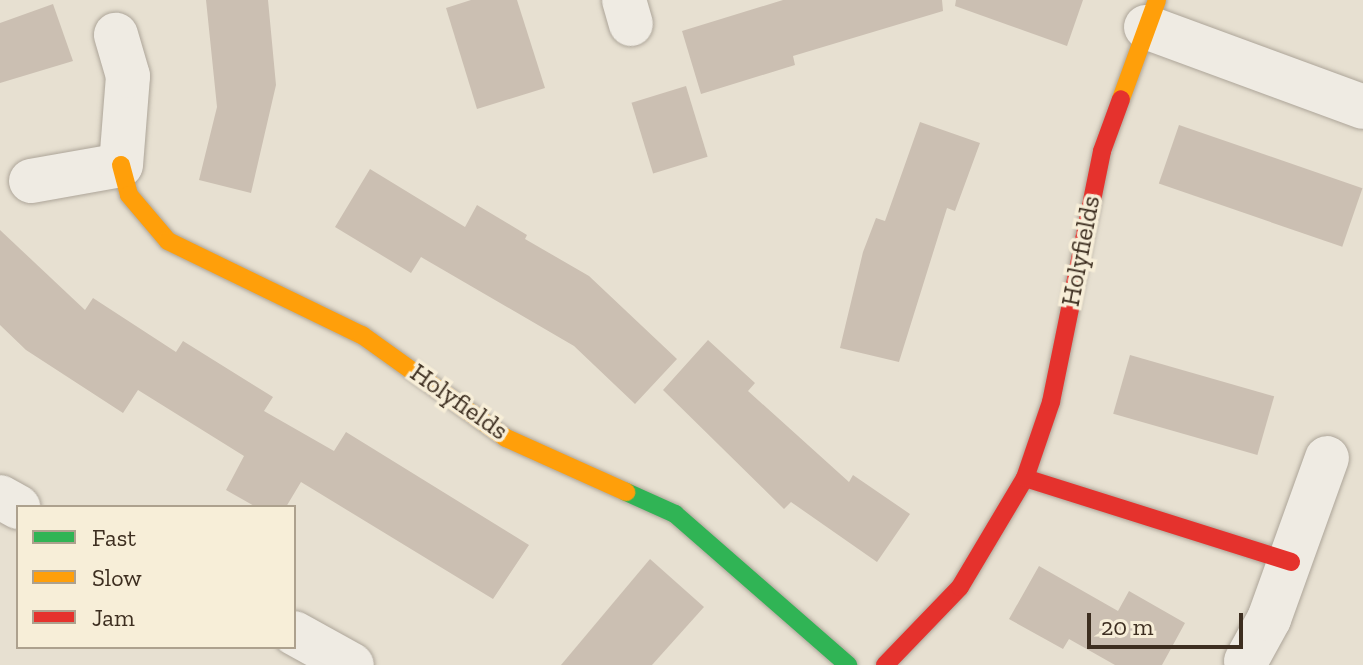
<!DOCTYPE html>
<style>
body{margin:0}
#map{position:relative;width:1363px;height:665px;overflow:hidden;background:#e7e0d1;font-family:"Zilla Slab",serif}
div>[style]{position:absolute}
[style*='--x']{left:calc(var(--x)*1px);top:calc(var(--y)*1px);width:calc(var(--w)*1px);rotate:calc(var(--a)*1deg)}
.building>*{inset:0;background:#cbbfb2;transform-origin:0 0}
.roads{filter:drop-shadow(0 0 2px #ada599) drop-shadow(0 0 2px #ada599)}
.street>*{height:44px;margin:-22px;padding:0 22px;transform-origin:22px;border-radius:22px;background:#efebe3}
.fast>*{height:18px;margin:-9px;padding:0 9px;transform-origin:9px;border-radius:9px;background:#30b455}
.slow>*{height:18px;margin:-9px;padding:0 9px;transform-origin:9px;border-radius:9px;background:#ff9f0a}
.jam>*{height:18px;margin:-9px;padding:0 9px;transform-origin:9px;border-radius:9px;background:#e5322d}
span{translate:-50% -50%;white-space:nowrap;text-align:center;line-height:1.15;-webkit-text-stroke:7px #f7eed8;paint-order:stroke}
.street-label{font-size:26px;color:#3d2e20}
.legend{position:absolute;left:16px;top:505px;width:280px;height:144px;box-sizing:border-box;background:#f7eed8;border:2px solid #ada18e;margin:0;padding:10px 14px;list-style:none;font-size:24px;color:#3d2e20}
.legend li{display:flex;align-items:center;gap:16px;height:40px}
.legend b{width:40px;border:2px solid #ada18e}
.scale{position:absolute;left:1087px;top:613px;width:156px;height:36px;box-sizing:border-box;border:4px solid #3d2e20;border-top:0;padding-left:10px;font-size:24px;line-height:28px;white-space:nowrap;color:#3d2e20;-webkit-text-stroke:6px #f7eed8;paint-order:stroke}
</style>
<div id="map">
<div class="building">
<div style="clip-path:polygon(206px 0,268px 0,276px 85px,251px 193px,199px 180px,217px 107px)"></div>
<div style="clip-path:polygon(471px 0,517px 0,545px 88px,477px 109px,446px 8px)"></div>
<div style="clip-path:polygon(783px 0,942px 0,943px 11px,793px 56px,795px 65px,701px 94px,682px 31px)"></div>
<div style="clip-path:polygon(956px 0,1083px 0,1067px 46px,955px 6px)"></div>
<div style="clip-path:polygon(53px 4px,73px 61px,0 83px,0 23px)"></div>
<div style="left:686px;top:86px;width:74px;height:57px;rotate:73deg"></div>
<div style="clip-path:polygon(920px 122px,980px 143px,955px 211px,947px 208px,899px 362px,840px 348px,863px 252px,876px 218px,885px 221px)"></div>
<div style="left:1179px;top:125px;width:194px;height:62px;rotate:19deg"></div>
<div style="clip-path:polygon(370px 169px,465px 227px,477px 205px,527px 235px,525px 239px,589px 276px,677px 359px,635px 404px,574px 346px,421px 257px,411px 273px,335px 227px)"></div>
<div style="clip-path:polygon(0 230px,85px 310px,93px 298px,176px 352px,183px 341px,273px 397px,264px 411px,334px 451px,346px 432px,529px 545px,493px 599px,301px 482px,286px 507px,256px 507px,226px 490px,244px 456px,138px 390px,123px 413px,26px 350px,0 325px)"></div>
<div style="clip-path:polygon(708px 340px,755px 383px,748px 391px,849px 482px,853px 475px,910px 514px,877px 562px,791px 502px,784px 509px,663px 390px)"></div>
<div style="left:1130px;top:355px;width:150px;height:61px;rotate:16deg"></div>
<div style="clip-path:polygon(650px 559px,704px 607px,652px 665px,561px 665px)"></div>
<div style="clip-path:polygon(1039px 566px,1118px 611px,1129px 591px,1185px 623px,1162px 665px,1115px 665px,1069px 639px,1063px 649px,1009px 619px)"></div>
</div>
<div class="roads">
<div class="street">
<div style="--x:624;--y:0;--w:25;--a:74"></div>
<div style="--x:1146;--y:27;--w:231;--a:20.2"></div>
<div style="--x:31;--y:181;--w:91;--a:-10.1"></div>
<div style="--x:121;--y:165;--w:89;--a:-85.5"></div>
<div style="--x:128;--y:76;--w:43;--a:-106.3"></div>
<div style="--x:0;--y:497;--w:21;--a:29"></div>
<div style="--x:294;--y:633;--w:66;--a:28.9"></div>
<div style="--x:1246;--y:661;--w:48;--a:-61.3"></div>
<div style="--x:1269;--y:619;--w:171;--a:-70.2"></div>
</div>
<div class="fast">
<div style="--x:626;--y:492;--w:54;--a:24.2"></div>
<div style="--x:675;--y:514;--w:230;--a:41.1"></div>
</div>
<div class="slow">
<div style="--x:1121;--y:99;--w:105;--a:-70"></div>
<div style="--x:121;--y:165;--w:31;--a:75"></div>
<div style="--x:129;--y:195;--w:60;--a:49.7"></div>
<div style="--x:168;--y:241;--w:216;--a:25.9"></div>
<div style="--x:362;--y:335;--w:177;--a:35.6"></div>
<div style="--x:506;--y:438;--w:132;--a:24.2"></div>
</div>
<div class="jam">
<div style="--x:1025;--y:478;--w:279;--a:17.5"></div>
<div style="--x:885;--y:665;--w:108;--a:-46.1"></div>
<div style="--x:960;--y:587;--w:127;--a:-59.2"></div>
<div style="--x:1025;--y:478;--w:80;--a:-71.1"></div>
<div style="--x:1051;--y:402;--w:256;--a:-78.5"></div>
<div style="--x:1102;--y:151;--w:55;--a:-69.9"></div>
</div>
</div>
<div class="street-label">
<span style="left:1081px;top:251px;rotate:-79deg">Holyfields</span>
<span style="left:459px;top:402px;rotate:35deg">Holyfields</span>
</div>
<ul class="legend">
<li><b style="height:10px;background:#30b455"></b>Fast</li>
<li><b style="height:10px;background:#ff9f0a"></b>Slow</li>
<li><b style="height:10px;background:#e5322d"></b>Jam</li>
</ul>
<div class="scale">20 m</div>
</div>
